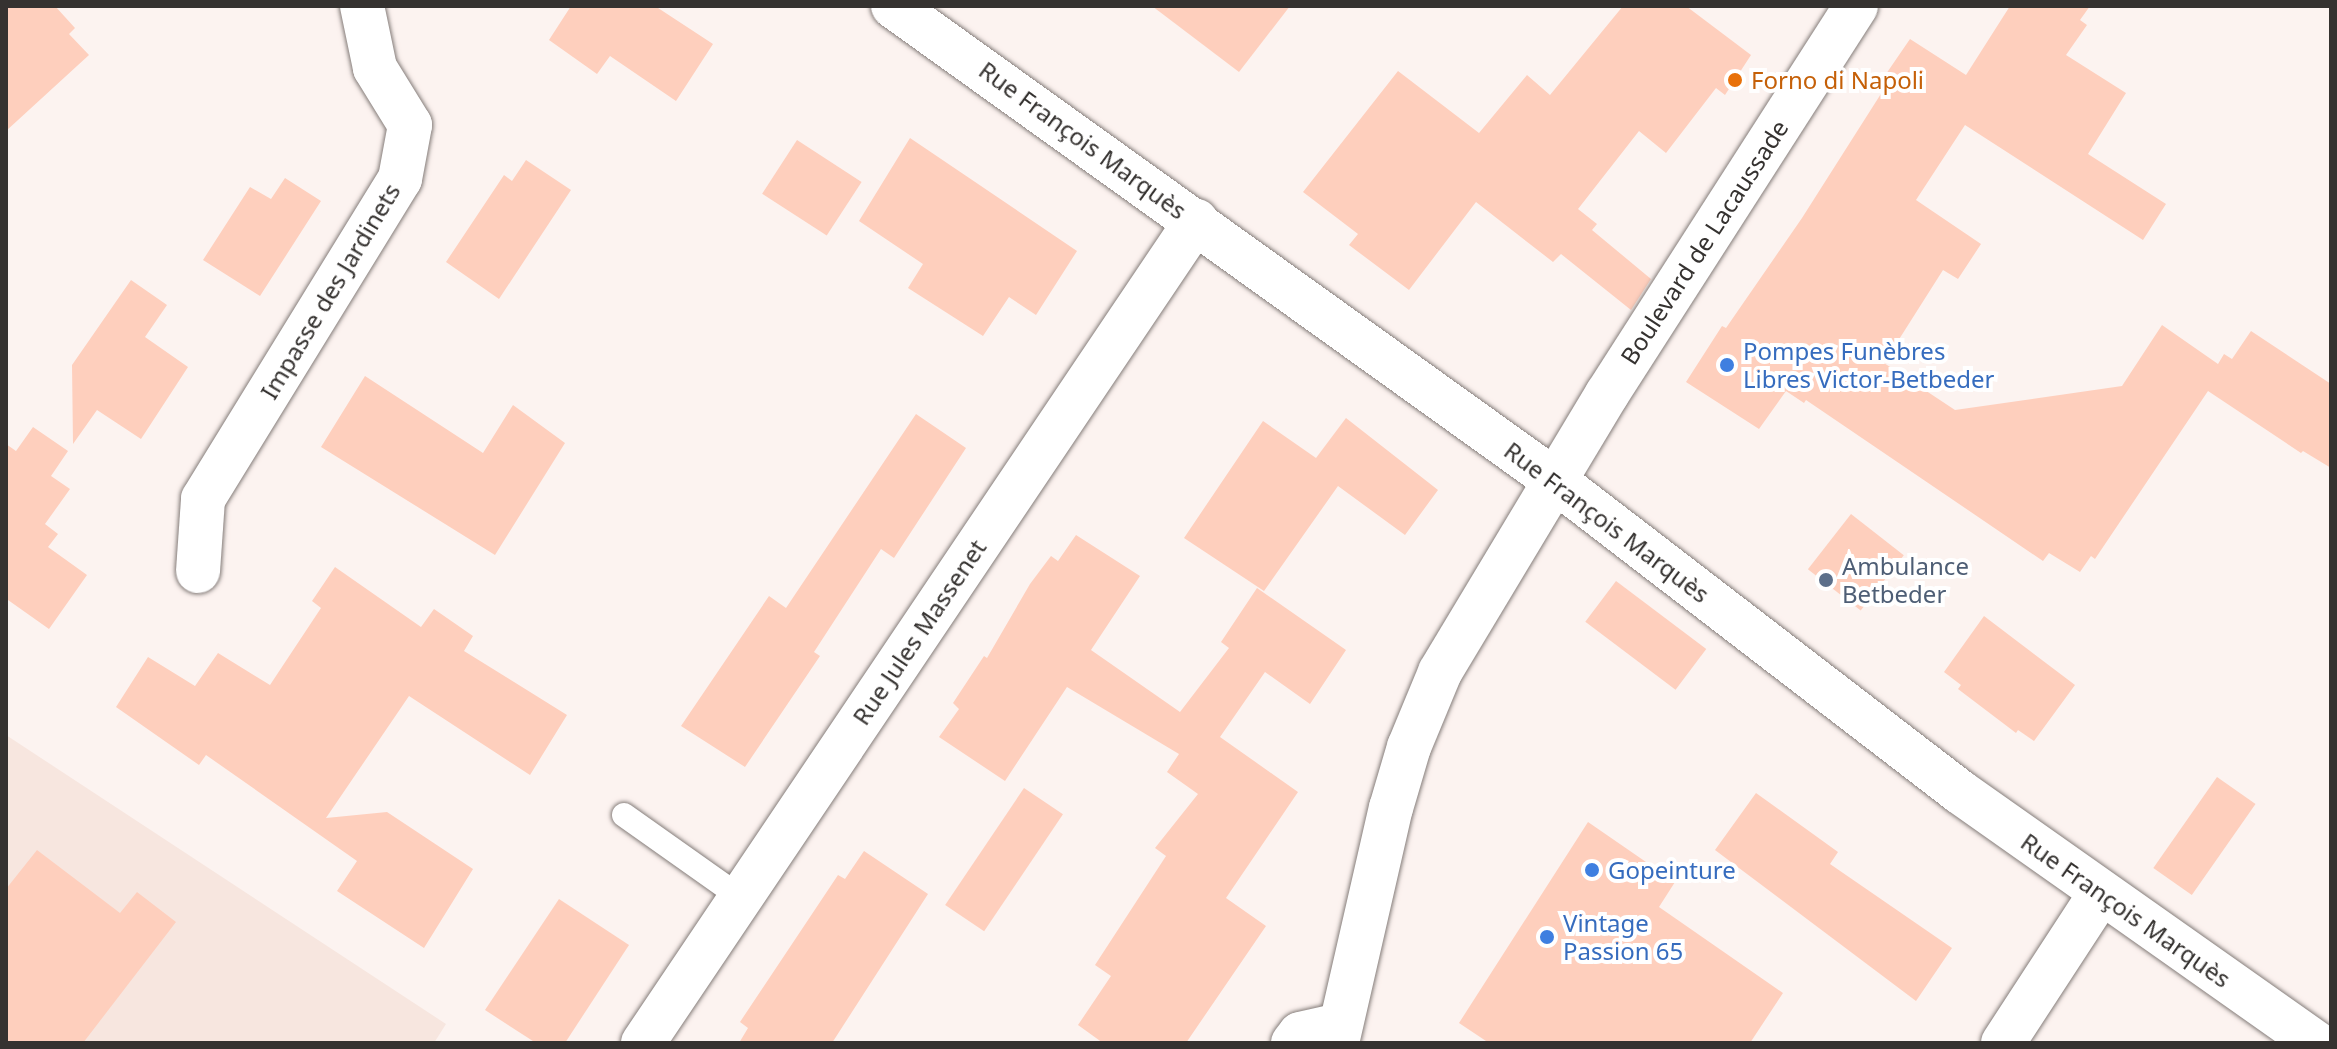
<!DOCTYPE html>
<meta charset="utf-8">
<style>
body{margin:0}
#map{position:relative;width:2337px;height:1049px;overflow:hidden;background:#fcf3f0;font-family:"Noto Sans",sans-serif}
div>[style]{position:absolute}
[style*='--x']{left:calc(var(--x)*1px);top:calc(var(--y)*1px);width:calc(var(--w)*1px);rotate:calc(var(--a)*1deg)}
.built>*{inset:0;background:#f7e6df}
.building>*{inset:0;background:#fecfbd;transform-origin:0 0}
.roads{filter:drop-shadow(0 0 2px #857d7a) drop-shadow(0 0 2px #857d7a)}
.lane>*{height:24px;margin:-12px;padding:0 12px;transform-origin:12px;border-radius:12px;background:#fff}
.street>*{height:44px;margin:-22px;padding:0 22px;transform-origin:22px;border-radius:22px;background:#fff}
.secondary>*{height:44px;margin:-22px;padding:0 22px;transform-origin:22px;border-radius:22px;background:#fff}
.dots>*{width:22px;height:22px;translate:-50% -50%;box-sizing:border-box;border:4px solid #fff;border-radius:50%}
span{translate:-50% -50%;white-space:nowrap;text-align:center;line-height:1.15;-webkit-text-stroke:8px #fff;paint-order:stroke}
.food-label{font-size:24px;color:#c56008}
.left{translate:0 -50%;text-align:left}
.street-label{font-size:24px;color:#353230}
.shop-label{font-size:24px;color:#366cbe}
.service-label{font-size:24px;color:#4e5e75}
.frame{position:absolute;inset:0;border:8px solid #353230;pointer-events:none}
</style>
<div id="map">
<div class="built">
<div style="clip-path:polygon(6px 735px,446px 1024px,434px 1043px,6px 1043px)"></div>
</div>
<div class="building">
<div style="clip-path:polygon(6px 6px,55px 6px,75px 28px,69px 34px,89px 55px,6px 131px)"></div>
<div style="clip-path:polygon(571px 6px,655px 6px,713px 44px,676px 101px,610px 56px,597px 74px,549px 40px)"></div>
<div style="clip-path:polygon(1152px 6px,1290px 6px,1239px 72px)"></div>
<div style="clip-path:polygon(1623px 6px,1686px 6px,1751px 55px,1725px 95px,1716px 88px,1666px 153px,1639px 131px,1578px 209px,1597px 224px,1592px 230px,1651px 279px,1631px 310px,1561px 254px,1553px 262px,1476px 202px,1409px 290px,1349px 245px,1358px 234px,1303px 192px,1398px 71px,1479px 133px,1527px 75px,1550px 95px)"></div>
<div style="clip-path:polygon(2010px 6px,2090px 6px,2080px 20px,2087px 25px,2066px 55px,2126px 93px,2088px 154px,2166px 204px,2143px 240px,1965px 125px,1916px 200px,1981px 244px,1958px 279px,1943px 270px,1884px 363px,1955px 410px,2122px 386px,2162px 325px,2218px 364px,2224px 354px,2232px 359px,2251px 331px,2331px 384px,2331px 468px,2303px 451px,2301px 453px,2208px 391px,2095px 559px,2091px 556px,2080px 572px,2049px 553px,2043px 561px,1806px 400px,1804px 403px,1786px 391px,1759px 429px,1686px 382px,1722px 326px,1726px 328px,1802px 218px,1891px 78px,1886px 74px,1910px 39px,1966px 75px)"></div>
<div style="clip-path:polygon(910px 138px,1077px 251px,1036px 315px,1009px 297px,983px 336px,908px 288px,923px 264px,859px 221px)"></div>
<div style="left:797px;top:140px;width:77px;height:64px;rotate:33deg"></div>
<div style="clip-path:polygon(526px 160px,571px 190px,499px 299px,446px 262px,504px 175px,512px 181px)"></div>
<div style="clip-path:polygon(285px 178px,321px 201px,260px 296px,203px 260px,250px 187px,271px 199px)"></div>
<div style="clip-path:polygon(131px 280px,167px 305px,145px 337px,188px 367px,141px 439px,97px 410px,73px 444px,72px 365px)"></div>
<div style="clip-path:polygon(365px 376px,483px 453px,513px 405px,565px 443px,495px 555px,321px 447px)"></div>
<div style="clip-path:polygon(916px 414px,966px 448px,894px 558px,881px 549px,814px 652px,820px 656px,745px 767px,681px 726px,769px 596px,786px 608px)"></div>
<div style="clip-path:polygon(1346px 418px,1438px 490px,1405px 535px,1338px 486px,1264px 591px,1184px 538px,1263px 421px,1316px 458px)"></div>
<div style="clip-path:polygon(33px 427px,68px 451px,51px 476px,70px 489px,45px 524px,58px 534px,48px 547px,87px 575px,49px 629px,8px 600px,6px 603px,6px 444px,16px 451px)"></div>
<div style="left:1851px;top:514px;width:67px;height:70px;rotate:38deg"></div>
<div style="clip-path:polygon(1076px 535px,1140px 576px,1091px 650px,1180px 712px,1229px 648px,1221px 642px,1257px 588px,1346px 650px,1310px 704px,1265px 672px,1220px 737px,1298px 792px,1226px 898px,1266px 926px,1186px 1043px,1103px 1043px,1078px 1025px,1111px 976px,1095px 965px,1166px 856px,1155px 848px,1198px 794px,1167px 772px,1179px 754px,1067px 687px,1005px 781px,939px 737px,959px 709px,953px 703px,984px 656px,987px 658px,1030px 584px,1051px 556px,1058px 561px)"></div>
<div style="clip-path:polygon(335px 567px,421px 627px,434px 609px,473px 636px,464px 651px,567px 715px,530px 775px,409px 696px,326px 818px,387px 812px,473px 869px,424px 948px,337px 891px,357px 861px,206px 755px,199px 765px,116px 707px,148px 657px,195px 686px,218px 653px,270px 685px,321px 608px,312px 601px)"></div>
<div style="left:1616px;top:581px;width:113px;height:51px;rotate:37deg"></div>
<div style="clip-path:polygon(1984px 616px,2075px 685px,2034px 741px,2018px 730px,2016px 733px,1958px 689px,1961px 685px,1944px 672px)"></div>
<div style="left:2217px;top:777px;width:47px;height:111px;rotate:35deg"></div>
<div style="left:1024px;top:788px;width:47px;height:141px;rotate:34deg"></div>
<div style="clip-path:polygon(1756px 793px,1838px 852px,1830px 864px,1952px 948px,1916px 1001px,1715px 850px)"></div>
<div style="clip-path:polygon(1588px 822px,1675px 882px,1659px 907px,1783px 993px,1750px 1043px,1489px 1043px,1459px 1023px)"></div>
<div style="clip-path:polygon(37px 850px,120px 913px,137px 892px,176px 922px,83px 1043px,6px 1043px,6px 889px)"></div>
<div style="clip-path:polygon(864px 851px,928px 894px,832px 1043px,739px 1043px,748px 1028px,740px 1022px,838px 875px,845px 879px)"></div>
<div style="clip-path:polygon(559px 899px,629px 945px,565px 1043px,536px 1043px,485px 1010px)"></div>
</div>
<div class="roads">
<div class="lane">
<div style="--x:624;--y:815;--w:142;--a:35.3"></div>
</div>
<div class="street">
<div style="--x:1554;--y:480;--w:512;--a:37.54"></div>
<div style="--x:1960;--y:792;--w:436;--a:35.2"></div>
<div style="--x:198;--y:571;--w:72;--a:-86"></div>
<div style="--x:203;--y:499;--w:376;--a:-58.4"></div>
<div style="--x:400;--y:179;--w:55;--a:-79.5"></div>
<div style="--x:410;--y:125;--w:67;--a:-121.6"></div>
<div style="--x:375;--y:68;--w:63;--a:-101.8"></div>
<div style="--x:643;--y:1043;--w:991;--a:-56.07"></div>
<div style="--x:1293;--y:1043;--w:11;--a:-52"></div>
<div style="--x:1300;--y:1034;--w:41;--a:-12.7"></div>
<div style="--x:2003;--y:1043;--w:178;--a:-56.9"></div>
</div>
<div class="secondary">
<div style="--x:893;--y:6;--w:813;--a:35.64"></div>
<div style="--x:1337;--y:1043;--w:241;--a:-77.1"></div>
<div style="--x:1391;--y:808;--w:64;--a:-73.6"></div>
<div style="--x:1409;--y:747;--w:81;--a:-67.5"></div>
<div style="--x:1440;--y:672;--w:324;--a:-59"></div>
<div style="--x:1607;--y:394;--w:461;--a:-57.3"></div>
</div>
</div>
<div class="dots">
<div style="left:1735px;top:80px;background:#e8710a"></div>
<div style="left:1727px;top:365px;background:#3f7fe0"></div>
<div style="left:1826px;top:580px;background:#5c6f8a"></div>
<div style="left:1592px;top:870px;background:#3f7fe0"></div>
<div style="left:1547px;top:937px;background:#3f7fe0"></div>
</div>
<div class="food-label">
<span class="left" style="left:1751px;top:80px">Forno di Napoli</span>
</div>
<div class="street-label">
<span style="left:1083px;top:140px;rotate:36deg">Rue François Marquès</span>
<span style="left:1704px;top:242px;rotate:-57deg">Boulevard de Lacaussade</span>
<span style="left:330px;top:291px;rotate:-59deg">Impasse des Jardinets</span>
<span style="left:1607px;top:522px;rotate:37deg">Rue François Marquès</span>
<span style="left:919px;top:632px;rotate:-56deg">Rue Jules Massenet</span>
<span style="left:2126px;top:910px;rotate:35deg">Rue François Marquès</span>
</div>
<div class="shop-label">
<span class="left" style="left:1743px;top:365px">Pompes Funèbres<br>Libres Victor-Betbeder</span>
<span class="left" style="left:1608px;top:870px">Gopeinture</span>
<span class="left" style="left:1563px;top:937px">Vintage<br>Passion 65</span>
</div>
<div class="service-label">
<span class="left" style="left:1842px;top:580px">Ambulance<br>Betbeder</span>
</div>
<div class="frame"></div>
</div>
